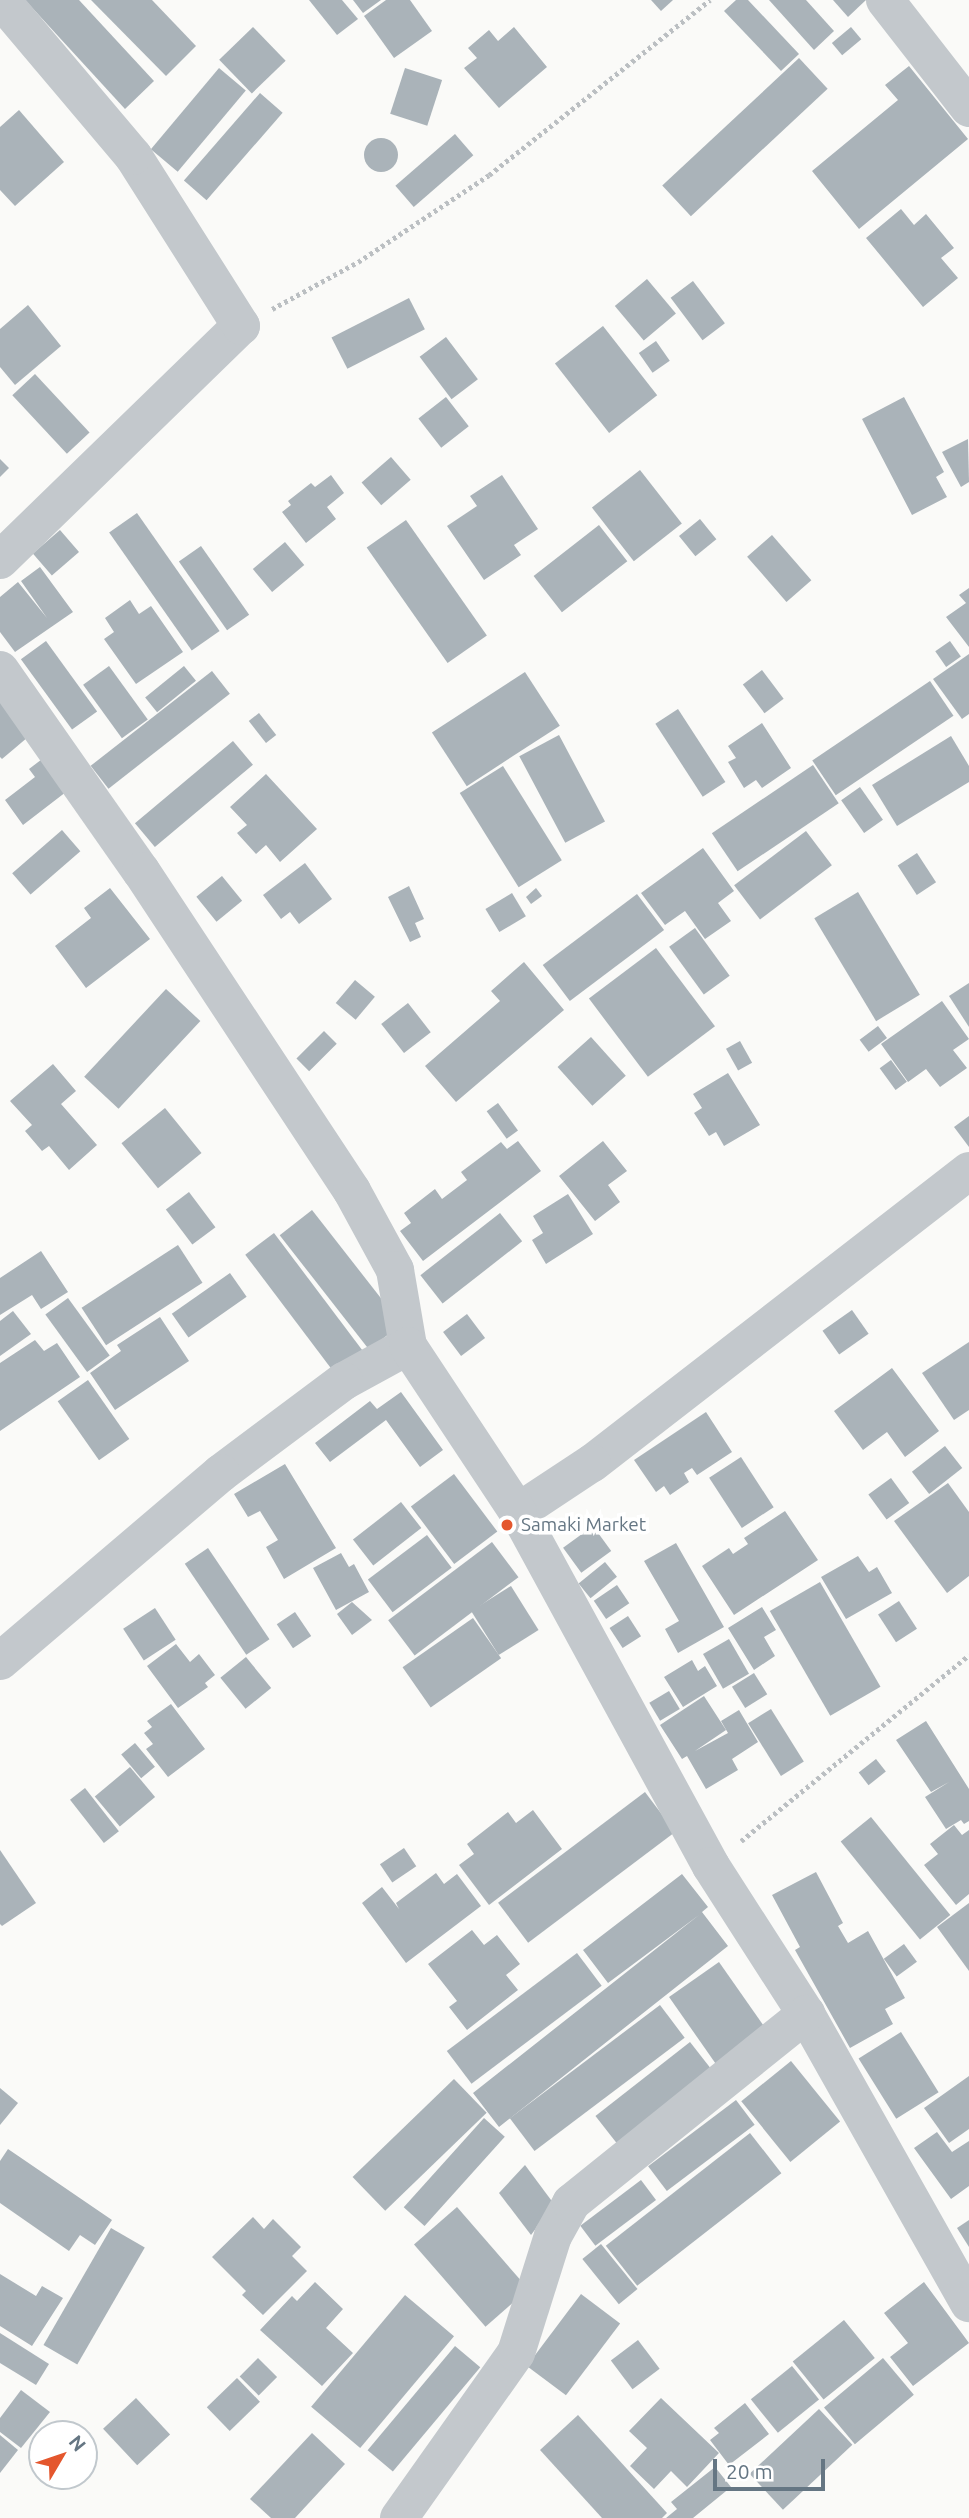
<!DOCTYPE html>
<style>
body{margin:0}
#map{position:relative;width:969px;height:2518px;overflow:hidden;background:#fafaf8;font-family:Ubuntu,sans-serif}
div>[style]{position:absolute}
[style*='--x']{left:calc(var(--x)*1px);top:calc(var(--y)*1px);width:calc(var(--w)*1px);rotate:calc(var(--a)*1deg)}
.building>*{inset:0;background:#aab3b9;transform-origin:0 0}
.round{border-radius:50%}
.path>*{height:4.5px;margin-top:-2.25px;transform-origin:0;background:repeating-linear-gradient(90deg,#bbbfc2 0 3.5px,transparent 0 7px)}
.minor>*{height:38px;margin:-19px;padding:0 19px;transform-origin:19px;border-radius:19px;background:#c3c8cc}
.dots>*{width:19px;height:19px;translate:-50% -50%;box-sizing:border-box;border:4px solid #fff;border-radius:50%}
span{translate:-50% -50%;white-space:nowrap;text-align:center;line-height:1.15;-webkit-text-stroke:7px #fff;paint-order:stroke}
.poi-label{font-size:19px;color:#657683}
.left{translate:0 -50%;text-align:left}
.north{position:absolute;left:28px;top:2420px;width:70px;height:70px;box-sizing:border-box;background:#fff;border:2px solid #c1c8cd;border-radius:50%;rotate:51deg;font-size:19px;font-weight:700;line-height:28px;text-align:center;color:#657683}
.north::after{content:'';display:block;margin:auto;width:24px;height:32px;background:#e4572e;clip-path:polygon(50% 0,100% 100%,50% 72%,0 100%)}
.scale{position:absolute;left:713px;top:2459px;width:112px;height:32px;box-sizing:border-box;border:4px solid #657683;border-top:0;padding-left:9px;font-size:21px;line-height:24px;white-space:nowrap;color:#657683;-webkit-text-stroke:5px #fff;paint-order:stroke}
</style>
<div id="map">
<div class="building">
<div style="clip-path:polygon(25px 0,79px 0,154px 81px,125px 109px)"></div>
<div style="clip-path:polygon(91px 0,152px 0,196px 46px,166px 76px)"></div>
<div style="clip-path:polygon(309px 0,342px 0,358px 19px,337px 35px)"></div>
<div style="clip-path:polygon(353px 0,381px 0,363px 13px)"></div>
<div style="clip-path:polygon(386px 0,410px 0,432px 31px,394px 58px,364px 16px)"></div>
<div style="clip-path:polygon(651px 0,673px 0,661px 11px)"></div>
<div style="clip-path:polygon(736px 0,748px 0,799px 54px,781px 71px,724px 11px)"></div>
<div style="clip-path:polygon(769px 0,806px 0,834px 31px,814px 50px)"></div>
<div style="clip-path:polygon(833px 0,866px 0,848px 17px)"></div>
<div style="left:253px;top:27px;width:47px;height:47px;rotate:46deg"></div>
<div style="clip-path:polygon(514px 27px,547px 67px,499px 108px,464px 68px,477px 58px,468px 48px,489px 30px,498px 41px)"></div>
<div style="left:851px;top:27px;width:16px;height:25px;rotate:50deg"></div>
<div style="left:799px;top:58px;width:42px;height:187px;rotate:47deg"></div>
<div style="clip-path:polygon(909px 66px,968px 139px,859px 229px,812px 171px,898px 100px,885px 85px)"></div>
<div style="left:219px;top:68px;width:35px;height:106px;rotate:40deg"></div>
<div style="left:405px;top:68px;width:39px;height:48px;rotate:18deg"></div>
<div style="left:260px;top:93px;width:30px;height:116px;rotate:41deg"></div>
<div style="clip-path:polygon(19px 110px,64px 162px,15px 206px,0 190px,0 127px)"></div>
<div style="left:455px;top:134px;width:28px;height:79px;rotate:49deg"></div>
<div class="round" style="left:364px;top:138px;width:34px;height:34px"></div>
<div style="clip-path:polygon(901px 209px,914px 225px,926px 214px,954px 248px,941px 258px,958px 278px,923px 307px,866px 238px)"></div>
<div style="left:647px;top:279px;width:45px;height:42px;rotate:50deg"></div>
<div style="left:693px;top:281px;width:53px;height:28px;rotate:53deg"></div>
<div style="left:409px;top:298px;width:35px;height:87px;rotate:63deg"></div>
<div style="clip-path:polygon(28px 305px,61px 346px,15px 385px,0 367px,0 329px)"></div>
<div style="left:603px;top:326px;width:88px;height:61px;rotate:52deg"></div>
<div style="left:446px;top:337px;width:53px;height:33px;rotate:53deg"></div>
<div style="left:656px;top:341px;width:24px;height:21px;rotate:55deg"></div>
<div style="left:35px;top:374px;width:80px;height:31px;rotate:47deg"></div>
<div style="left:446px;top:397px;width:37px;height:35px;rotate:52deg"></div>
<div style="clip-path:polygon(904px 397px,944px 472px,936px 477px,947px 497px,912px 515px,862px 419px)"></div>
<div style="clip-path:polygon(968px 439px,969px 482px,961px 487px,942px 452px)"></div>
<div style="left:391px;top:457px;width:30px;height:39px;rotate:49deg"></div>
<div style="clip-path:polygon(0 459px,9px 468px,0 477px)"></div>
<div style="left:640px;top:470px;width:68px;height:61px;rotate:52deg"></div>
<div style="clip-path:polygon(331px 475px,344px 493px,327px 507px,336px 519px,306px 543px,282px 512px,291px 505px,288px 501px,311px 483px,315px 487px)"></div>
<div style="clip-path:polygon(502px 475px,538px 529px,514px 545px,521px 555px,484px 580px,447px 526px,477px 506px,470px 496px)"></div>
<div style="left:137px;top:513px;width:144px;height:34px;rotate:55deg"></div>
<div style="left:700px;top:519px;width:26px;height:27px;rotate:51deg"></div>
<div style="left:406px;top:520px;width:141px;height:48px;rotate:55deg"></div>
<div style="left:599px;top:525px;width:46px;height:83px;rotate:52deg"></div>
<div style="left:60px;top:530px;width:29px;height:36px;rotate:49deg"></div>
<div style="left:772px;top:535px;width:60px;height:33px;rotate:49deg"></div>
<div style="left:285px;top:542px;width:30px;height:42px;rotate:50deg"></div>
<div style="left:201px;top:546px;width:84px;height:27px;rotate:55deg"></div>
<div style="clip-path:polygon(40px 567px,73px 612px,15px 652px,0 632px,0 597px,18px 582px,47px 618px,21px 581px)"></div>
<div style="clip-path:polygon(969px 588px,969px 647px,946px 617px,966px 603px,959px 595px)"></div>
<div style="clip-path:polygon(130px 600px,139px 614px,151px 606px,183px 652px,136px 684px,104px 639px,114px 632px,105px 618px)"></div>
<div style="left:46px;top:641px;width:87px;height:31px;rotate:54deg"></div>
<div style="left:950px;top:641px;width:19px;height:18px;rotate:55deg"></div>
<div style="clip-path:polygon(969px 654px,969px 714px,962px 719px,933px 679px)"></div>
<div style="left:109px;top:666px;width:66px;height:32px;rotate:54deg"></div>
<div style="left:184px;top:666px;width:19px;height:50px;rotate:51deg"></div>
<div style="left:762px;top:670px;width:36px;height:24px;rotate:53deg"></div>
<div style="left:212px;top:671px;width:29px;height:154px;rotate:52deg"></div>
<div style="left:525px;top:672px;width:64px;height:111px;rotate:57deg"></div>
<div style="left:930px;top:681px;width:42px;height:142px;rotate:56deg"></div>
<div style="clip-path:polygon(0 692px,34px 732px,2px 759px,0 757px)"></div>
<div style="left:678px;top:709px;width:87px;height:27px;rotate:57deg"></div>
<div style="left:259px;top:713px;width:28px;height:13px;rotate:52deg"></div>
<div style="clip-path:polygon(762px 723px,791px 768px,762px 788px,756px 780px,744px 788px,728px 762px,736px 758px,728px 746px)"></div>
<div style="left:559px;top:735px;width:98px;height:45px;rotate:62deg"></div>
<div style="clip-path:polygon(951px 736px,969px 766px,969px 782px,897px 826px,872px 785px)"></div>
<div style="left:233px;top:741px;width:31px;height:128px;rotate:50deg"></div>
<div style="clip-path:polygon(50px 753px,75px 785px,23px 825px,5px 800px,35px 777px,29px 769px)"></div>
<div style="left:813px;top:765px;width:46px;height:122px;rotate:56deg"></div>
<div style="left:503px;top:766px;width:111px;height:51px;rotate:58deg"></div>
<div style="clip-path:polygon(266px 774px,317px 829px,280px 862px,266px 845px,256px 854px,237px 833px,247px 825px,230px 807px)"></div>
<div style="left:860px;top:787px;width:40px;height:23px;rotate:55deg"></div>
<div style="left:62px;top:830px;width:28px;height:66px;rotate:49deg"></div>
<div style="left:806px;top:831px;width:43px;height:90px;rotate:53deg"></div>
<div style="clip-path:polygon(703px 848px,734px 891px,718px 903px,731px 921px,705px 939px,685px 911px,665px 925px,641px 893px)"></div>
<div style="left:917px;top:853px;width:35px;height:23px;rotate:57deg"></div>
<div style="clip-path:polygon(305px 863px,332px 899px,299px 924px,290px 912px,281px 919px,263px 895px)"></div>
<div style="left:222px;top:876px;width:32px;height:33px;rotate:51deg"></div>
<div style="clip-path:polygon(409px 886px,424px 919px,415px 923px,421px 937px,410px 942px,388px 897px)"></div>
<div style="clip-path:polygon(110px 888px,150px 939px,86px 988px,55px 946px,91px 918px,84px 908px)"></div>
<div style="clip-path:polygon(536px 888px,542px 896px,531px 904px,526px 897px)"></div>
<div style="left:858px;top:892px;width:120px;height:51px;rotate:59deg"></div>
<div style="left:512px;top:893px;width:27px;height:31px;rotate:59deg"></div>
<div style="left:637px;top:894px;width:45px;height:118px;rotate:53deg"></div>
<div style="left:695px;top:928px;width:59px;height:32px;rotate:54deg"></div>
<div style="left:656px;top:948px;width:98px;height:84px;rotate:53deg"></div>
<div style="clip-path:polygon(524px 962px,564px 1010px,456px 1102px,425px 1066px,500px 1001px,491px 991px)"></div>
<div style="left:355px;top:980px;width:26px;height:30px;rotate:40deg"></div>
<div style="clip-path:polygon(969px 983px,969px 1027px,949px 996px)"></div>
<div style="left:166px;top:989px;width:47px;height:120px;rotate:43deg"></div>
<div style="clip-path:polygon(942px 1001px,969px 1039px,953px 1050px,967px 1068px,940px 1087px,926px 1069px,908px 1082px,881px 1044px)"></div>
<div style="left:408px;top:1003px;width:37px;height:34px;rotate:52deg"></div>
<div style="left:878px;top:1026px;width:15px;height:23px;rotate:53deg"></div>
<div style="left:324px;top:1031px;width:18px;height:39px;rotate:45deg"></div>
<div style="left:591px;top:1037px;width:52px;height:45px;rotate:48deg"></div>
<div style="left:740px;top:1041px;width:25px;height:16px;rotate:61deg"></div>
<div style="left:891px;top:1060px;width:27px;height:14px;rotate:54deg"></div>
<div style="clip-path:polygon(53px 1064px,76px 1091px,61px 1104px,97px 1145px,69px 1170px,49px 1146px,42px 1151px,25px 1131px,32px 1125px,10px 1101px)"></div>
<div style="clip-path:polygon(728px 1073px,760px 1125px,724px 1146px,716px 1132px,709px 1136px,694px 1113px,702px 1108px,693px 1094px)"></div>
<div style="left:498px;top:1103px;width:34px;height:14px;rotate:54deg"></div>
<div style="left:165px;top:1108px;width:58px;height:56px;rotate:51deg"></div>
<div style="clip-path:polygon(969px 1116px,969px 1147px,954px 1127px)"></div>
<div style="clip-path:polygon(518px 1141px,541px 1171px,423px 1261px,400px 1231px,411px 1223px,404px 1213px,435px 1189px,442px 1199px,467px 1180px,461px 1172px,501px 1142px,507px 1149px)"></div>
<div style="clip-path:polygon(603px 1141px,627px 1171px,608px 1185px,620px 1202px,595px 1221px,559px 1176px)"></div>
<div style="left:189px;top:1192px;width:44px;height:29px;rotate:53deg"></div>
<div style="clip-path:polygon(568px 1194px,593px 1234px,546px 1264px,532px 1240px,543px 1233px,533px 1216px)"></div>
<div style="left:312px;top:1210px;width:145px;height:41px;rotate:52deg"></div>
<div style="left:500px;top:1213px;width:36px;height:101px;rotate:52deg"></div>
<div style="left:274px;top:1233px;width:148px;height:36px;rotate:53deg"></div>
<div style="left:178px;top:1245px;width:45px;height:115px;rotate:57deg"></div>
<div style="clip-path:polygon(41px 1251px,68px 1292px,41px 1309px,32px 1295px,0 1315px,0 1278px)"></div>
<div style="left:230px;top:1273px;width:29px;height:71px;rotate:55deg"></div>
<div style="left:68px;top:1298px;width:71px;height:28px;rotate:54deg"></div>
<div style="left:852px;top:1310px;width:29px;height:36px;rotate:55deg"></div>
<div style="clip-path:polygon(13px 1311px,31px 1334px,0 1356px,0 1321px)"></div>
<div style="left:467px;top:1314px;width:30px;height:30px;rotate:53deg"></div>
<div style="clip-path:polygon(160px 1317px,189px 1361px,115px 1410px,90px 1373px,121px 1351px,117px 1345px)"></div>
<div style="clip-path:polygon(35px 1340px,44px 1351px,57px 1343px,80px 1377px,0 1431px,0 1363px)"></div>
<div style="clip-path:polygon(969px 1342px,969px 1410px,954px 1420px,922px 1373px)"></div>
<div style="clip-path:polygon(892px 1368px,939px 1431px,905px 1457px,887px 1432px,863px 1450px,834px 1411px)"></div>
<div style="left:88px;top:1380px;width:72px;height:37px;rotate:55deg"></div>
<div style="clip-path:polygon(401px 1392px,443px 1450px,420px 1467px,386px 1420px,330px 1462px,315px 1443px,370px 1401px,377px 1409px)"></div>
<div style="clip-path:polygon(706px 1412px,732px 1452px,697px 1475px,692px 1468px,684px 1473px,689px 1482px,670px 1495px,664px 1486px,656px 1492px,634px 1460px)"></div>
<div style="left:945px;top:1446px;width:28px;height:42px;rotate:52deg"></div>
<div style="left:741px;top:1457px;width:60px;height:38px;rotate:57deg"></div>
<div style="clip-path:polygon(285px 1464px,336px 1548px,284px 1579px,266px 1547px,278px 1540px,260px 1511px,248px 1517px,234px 1494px)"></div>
<div style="left:454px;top:1474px;width:72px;height:54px;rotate:53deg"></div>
<div style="left:891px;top:1478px;width:31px;height:28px;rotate:54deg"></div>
<div style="clip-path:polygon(948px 1483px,969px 1512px,969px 1576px,947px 1593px,894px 1521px)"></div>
<div style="left:401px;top:1502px;width:33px;height:61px;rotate:52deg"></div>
<div style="clip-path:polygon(785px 1511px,818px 1560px,734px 1615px,702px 1566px,729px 1548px,733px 1554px,748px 1544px,744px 1538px)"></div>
<div style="left:593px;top:1526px;width:31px;height:37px;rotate:54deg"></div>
<div style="left:427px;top:1535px;width:41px;height:74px;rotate:53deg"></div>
<div style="left:492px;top:1542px;width:44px;height:130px;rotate:53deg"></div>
<div style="clip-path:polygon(676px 1543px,724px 1627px,678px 1653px,665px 1629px,679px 1621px,644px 1561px)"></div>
<div style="left:208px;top:1548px;width:110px;height:28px;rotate:56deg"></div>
<div style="clip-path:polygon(341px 1553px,349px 1567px,354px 1564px,369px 1592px,336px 1610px,313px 1568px)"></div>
<div style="clip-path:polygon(858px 1556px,869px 1572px,877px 1567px,892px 1593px,846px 1619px,821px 1577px)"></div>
<div style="left:605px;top:1562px;width:19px;height:34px;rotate:51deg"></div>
<div style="left:820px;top:1582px;width:121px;height:58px;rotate:60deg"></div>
<div style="left:617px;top:1585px;width:22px;height:28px;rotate:56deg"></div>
<div style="left:511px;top:1586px;width:52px;height:47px;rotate:58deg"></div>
<div style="left:899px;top:1601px;width:33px;height:25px;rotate:57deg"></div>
<div style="clip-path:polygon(352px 1602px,372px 1620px,352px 1635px,337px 1614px)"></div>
<div style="clip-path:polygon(762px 1607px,776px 1630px,764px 1637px,775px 1656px,754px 1670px,728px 1628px)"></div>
<div style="left:155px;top:1608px;width:38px;height:38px;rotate:57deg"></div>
<div style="left:295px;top:1612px;width:29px;height:22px;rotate:56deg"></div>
<div style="left:628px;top:1616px;width:24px;height:22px;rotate:57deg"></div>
<div style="left:473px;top:1618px;width:49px;height:86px;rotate:55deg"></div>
<div style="left:729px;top:1639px;width:40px;height:30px;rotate:60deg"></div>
<div style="clip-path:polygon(176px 1644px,190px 1662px,199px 1654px,215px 1675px,205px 1683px,208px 1687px,178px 1708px,147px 1666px)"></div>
<div style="left:246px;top:1657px;width:40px;height:33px;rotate:51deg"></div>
<div style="clip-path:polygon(692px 1660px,698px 1671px,705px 1666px,717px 1686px,683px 1707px,664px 1677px)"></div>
<div style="left:754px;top:1673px;width:25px;height:26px;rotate:58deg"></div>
<div style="left:669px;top:1691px;width:21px;height:23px;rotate:59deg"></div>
<div style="clip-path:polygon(704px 1696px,726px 1730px,695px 1751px,728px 1733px,721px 1721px,739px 1710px,758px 1742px,732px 1759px,738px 1770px,706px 1789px,687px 1756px,682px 1759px,660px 1725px)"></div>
<div style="clip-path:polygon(171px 1704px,205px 1749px,168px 1777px,146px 1749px,153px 1744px,144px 1733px,152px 1727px,147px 1721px)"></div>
<div style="left:771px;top:1709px;width:62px;height:27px;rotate:58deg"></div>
<div style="clip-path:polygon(926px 1721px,969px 1789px,969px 1821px,964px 1824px,961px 1820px,946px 1829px,925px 1797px,949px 1782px,931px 1792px,896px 1740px)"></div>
<div style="left:135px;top:1743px;width:31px;height:18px;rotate:50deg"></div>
<div style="left:876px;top:1759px;width:16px;height:22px;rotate:52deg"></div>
<div style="left:130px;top:1767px;width:39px;height:46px;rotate:50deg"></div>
<div style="left:85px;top:1788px;width:55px;height:19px;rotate:52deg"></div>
<div style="left:645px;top:1792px;width:50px;height:184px;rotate:53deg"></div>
<div style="clip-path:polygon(533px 1810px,562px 1849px,489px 1905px,459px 1865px,474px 1854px,467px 1844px,508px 1812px,516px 1823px)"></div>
<div style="left:871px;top:1817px;width:126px;height:39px;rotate:51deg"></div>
<div style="clip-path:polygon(954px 1825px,962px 1835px,969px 1830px,969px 1894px,956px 1905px,924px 1865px,938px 1854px,930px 1844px)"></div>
<div style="left:404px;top:1848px;width:22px;height:29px;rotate:56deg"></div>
<div style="clip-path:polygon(0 1850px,36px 1903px,2px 1926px,0 1924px)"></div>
<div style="clip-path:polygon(816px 1872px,843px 1923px,818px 1938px,838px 1926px,848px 1943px,868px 1931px,905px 1998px,885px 2009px,893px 2024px,850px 2048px,795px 1950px,800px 1947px,772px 1895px)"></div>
<div style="clip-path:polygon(436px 1873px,444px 1884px,457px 1874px,481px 1906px,406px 1963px,362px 1903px,382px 1887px,399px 1909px,396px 1903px)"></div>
<div style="clip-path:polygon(682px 1874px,708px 1907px,702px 1912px,728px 1946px,499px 2127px,473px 2093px,699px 1915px,608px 1983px,583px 1950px)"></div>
<div style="clip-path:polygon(969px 1903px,969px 1971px,937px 1927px)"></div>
<div style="clip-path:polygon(472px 1930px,484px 1945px,497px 1935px,520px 1964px,506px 1975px,518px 1990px,467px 2030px,449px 2007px,457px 2001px,428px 1964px)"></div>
<div style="left:904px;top:1944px;width:22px;height:25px;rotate:54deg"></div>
<div style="left:577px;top:1953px;width:41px;height:163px;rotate:53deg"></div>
<div style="left:719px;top:1962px;width:93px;height:61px;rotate:55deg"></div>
<div style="left:660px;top:2005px;width:41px;height:188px;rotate:53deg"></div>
<div style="left:901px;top:2032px;width:71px;height:50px;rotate:58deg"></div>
<div style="left:690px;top:2042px;width:48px;height:120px;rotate:52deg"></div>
<div style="left:791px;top:2061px;width:78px;height:64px;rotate:51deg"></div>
<div style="clip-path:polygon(969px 2076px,969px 2129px,949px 2143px,924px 2108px)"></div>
<div style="left:454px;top:2079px;width:47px;height:141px;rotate:46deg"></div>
<div style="clip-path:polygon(0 2088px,18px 2103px,0 2125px)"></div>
<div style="left:736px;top:2100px;width:31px;height:110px;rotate:53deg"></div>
<div style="left:484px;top:2118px;width:28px;height:120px;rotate:42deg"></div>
<div style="clip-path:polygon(937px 2132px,952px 2152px,969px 2141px,969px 2186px,951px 2199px,914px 2148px)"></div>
<div style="left:750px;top:2133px;width:51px;height:183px;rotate:52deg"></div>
<div style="clip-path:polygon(8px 2149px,112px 2220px,95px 2245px,80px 2235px,69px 2251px,0 2203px,0 2161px)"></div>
<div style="clip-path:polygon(525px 2165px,554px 2204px,531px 2235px,499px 2193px)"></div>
<div style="left:641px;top:2180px;width:25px;height:76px;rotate:53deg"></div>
<div style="left:457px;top:2207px;width:109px;height:57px;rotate:49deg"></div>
<div style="clip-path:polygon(253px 2217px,264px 2229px,273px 2219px,301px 2247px,292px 2256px,307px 2271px,263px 2315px,242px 2295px,246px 2291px,212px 2257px)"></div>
<div style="clip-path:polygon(969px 2220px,969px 2247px,957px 2228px)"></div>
<div style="left:111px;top:2228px;width:39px;height:135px;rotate:30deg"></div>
<div style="left:601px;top:2244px;width:58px;height:24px;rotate:51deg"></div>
<div style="clip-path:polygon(0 2274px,36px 2296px,42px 2286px,63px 2298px,32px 2346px,0 2326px)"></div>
<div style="clip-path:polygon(315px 2282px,343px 2309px,326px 2328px,353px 2353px,322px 2386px,260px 2330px,292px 2296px,297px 2301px)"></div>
<div style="clip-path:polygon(924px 2282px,969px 2343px,913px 2386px,890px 2357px,908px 2343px,884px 2313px)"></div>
<div style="left:581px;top:2294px;width:49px;height:90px;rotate:37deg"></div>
<div style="left:405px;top:2295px;width:64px;height:146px;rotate:40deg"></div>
<div style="left:844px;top:2320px;width:49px;height:66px;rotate:51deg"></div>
<div style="clip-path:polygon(0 2333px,49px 2364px,36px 2385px,0 2363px)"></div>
<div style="left:638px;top:2340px;width:36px;height:34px;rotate:53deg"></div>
<div style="left:455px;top:2346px;width:33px;height:136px;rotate:40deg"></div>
<div style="left:258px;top:2358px;width:27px;height:26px;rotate:45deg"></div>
<div style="left:883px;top:2358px;width:48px;height:77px;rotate:50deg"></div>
<div style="left:792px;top:2366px;width:43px;height:53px;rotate:51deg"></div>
<div style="left:237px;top:2378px;width:33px;height:42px;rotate:46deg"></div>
<div style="clip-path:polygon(21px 2390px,50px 2412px,21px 2448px,0 2432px,0 2418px)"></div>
<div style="left:136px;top:2398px;width:50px;height:45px;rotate:47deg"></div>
<div style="clip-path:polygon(661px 2398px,719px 2453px,687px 2487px,671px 2471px,654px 2489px,630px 2466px,647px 2448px,629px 2431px)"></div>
<div style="clip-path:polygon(745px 2403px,769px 2434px,729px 2465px,710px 2440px,719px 2433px,714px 2428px)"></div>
<div style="left:819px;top:2409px;width:49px;height:95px;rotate:47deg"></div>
<div style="clip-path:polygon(578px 2415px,667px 2513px,662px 2518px,602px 2518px,540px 2450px)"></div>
<div style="clip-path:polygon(312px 2433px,345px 2464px,295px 2518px,271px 2518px,250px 2499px)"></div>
<div style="clip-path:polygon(0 2435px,18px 2450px,0 2473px)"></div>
<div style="clip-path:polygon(715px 2467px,731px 2487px,693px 2518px,666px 2518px,677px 2509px,671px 2502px)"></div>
</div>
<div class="path">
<div style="--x:272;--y:309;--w:98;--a:-28.7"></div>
<div style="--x:358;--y:262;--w:157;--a:-33.6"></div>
<div style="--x:489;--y:175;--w:282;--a:-38.4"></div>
<div style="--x:741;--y:1841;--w:294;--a:-39.2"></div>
</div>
<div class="minor">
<div style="--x:885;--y:0;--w:137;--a:52.1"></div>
<div style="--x:0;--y:560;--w:336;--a:-44.2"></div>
<div style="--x:241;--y:326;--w:201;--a:-122.4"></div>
<div style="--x:133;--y:156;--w:204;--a:-130.2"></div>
<div style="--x:0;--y:670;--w:246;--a:55"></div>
<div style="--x:141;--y:871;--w:383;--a:56.6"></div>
<div style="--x:352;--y:1191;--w:90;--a:61.4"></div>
<div style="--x:395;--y:1270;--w:77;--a:80.3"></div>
<div style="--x:408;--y:1346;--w:73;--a:151.3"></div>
<div style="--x:344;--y:1381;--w:154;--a:143.2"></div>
<div style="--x:221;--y:1473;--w:290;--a:139.6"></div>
<div style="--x:969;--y:1171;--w:477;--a:142.2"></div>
<div style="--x:592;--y:1463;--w:89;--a:146.5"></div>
<div style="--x:518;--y:1512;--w:403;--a:61.4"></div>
<div style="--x:711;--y:1866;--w:176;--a:57.3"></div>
<div style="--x:806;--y:2014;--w:332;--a:60.6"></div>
<div style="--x:408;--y:1346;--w:199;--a:56.5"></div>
<div style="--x:399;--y:2518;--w:202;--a:-54.7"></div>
<div style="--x:516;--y:2353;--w:123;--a:-72.5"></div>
<div style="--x:553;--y:2236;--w:38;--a:-61"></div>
<div style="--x:571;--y:2203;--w:302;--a:-38.8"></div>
</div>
<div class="dots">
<div style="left:507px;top:1525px;background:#e4572e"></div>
</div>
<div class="poi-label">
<span class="left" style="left:521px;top:1525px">Samaki Market</span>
</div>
<div class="north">N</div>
<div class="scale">20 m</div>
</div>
